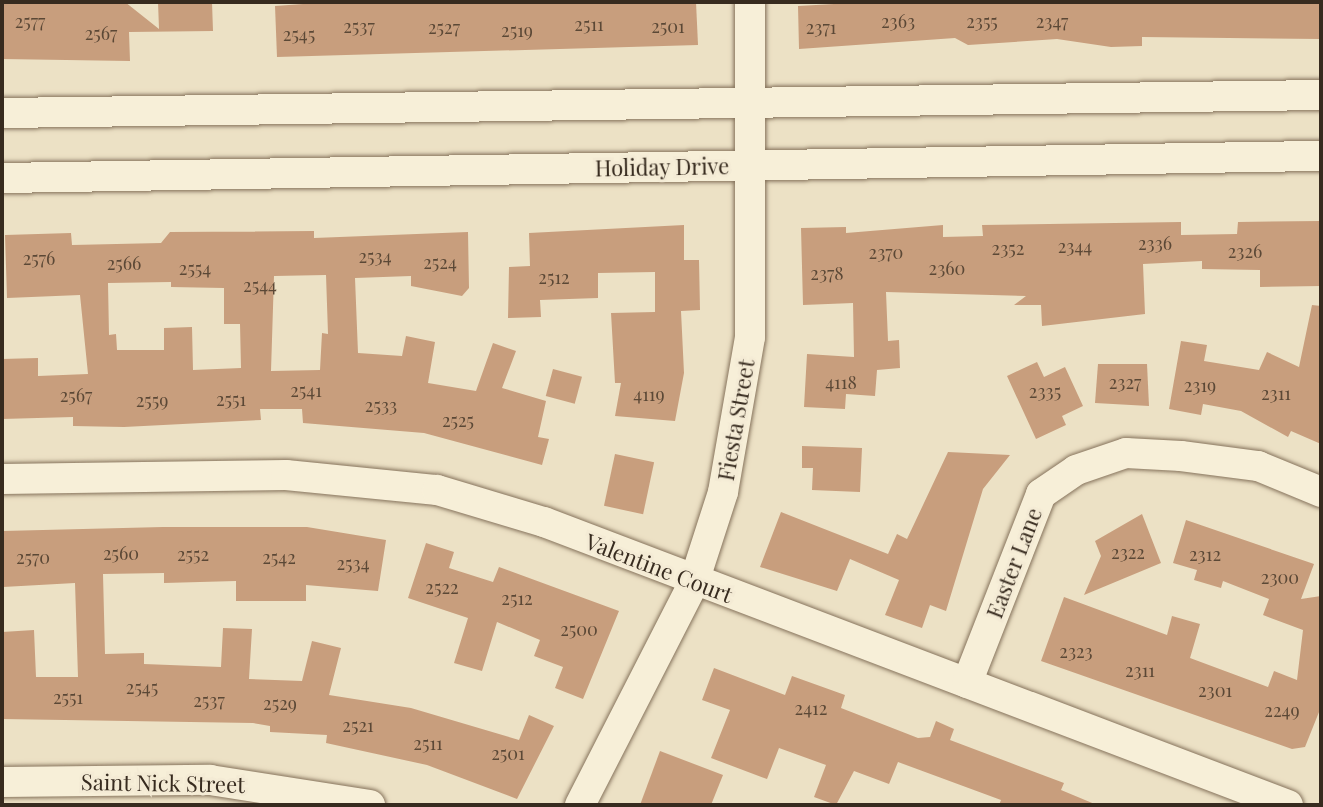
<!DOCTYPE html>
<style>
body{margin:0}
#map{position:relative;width:1323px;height:807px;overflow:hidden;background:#ece1c5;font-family:"Playfair Display",serif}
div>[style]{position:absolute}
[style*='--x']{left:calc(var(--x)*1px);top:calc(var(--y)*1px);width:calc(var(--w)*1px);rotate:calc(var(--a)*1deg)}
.building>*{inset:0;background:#c89e7d;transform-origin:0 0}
.roads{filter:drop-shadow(0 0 2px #86735c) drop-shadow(0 0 2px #86735c)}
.minor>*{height:30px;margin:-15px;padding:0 15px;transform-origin:15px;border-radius:15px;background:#f7efd8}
span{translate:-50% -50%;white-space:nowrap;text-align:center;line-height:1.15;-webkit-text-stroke:6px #f4ebd5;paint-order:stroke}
.number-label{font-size:18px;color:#5b4836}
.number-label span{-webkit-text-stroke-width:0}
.street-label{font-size:22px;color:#372b1f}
.frame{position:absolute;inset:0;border:4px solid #372b1f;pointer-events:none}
</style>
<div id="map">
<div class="building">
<div style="clip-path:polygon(125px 2px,159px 29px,158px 2px,212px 2px,213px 31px,129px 32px,130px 61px,2px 59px,2px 3px)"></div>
<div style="clip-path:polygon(331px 2px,696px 2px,698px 45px,277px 57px,275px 6px)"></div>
<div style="clip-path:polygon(870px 2px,1321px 2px,1321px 39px,1142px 37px,1142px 46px,1111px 47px,1057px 39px,968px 45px,955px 38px,799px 49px,798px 6px)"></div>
<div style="clip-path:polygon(1321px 221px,1321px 286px,1260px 287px,1260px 270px,1202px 269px,1202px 261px,1143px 264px,1145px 314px,1042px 326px,1041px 305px,1014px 305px,1026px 296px,886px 292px,888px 341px,899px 340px,900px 368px,877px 370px,875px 396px,846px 394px,845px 409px,804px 407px,807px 354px,854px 357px,853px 303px,803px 305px,801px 228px,846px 227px,846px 233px,943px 225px,943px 237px,983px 236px,982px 225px,1181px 222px,1181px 235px,1237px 234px,1238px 222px)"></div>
<div style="clip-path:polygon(684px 225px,684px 260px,699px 260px,700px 310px,681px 311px,684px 373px,675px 421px,615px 416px,621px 383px,615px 383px,611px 313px,655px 312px,655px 272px,598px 273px,598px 298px,540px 300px,541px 317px,508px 318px,509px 267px,530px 266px,529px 233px)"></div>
<div style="clip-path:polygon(evenodd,314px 231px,314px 238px,468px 232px,469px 288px,462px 296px,411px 286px,411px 276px,355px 278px,358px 353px,402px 356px,406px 336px,435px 342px,428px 383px,476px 391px,493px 343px,516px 351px,502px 388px,546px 401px,538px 437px,549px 439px,542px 465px,424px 433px,303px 423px,302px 409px,260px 409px,261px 420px,124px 427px,73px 426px,73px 417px,2px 419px,2px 359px,38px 358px,38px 376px,88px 374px,80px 295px,7px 298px,5px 235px,71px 233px,72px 245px,161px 243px,170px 232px,314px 231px,326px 275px,328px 334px,322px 333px,320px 370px,271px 371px,274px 276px,326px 275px,314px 231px,171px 282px,171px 287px,224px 288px,224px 324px,240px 324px,241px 368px,193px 370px,192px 327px,164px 328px,164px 350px,117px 350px,116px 334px,109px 335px,108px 283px,171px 282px)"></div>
<div style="clip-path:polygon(1312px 305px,1321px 306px,1321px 444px,1291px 431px,1288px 437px,1241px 411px,1203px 404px,1201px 415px,1169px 409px,1181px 341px,1207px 345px,1204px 361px,1259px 370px,1267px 352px,1299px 367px)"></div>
<div style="clip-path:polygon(1037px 362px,1044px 377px,1065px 367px,1083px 406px,1062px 416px,1066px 425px,1036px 439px,1007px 376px)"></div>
<div style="clip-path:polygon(1098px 364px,1147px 364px,1149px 406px,1095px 403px)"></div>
<div style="left:553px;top:369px;width:30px;height:28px;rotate:15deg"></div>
<div style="clip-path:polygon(802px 446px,862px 448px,860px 492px,812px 490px,813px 468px,802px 468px)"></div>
<div style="clip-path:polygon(948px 452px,1010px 455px,983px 489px,946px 611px,930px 605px,922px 628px,885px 615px,899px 580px,850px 559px,837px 591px,760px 567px,781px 512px,888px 554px,897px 534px,907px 539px)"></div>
<div style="left:615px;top:454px;width:40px;height:53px;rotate:12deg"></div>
<div style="clip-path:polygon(1142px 514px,1161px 563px,1084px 595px,1101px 556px,1095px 541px)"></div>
<div style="clip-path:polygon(1186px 520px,1314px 564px,1301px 599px,1321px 596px,1321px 707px,1305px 747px,1292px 749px,1041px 661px,1064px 597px,1167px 635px,1172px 616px,1200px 624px,1190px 658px,1268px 687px,1274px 671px,1297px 680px,1303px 630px,1263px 615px,1269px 599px,1223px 581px,1221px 588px,1194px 580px,1197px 570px,1173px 563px)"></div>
<div style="clip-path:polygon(163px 527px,307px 527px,386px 540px,378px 591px,306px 585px,306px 601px,236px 601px,236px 581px,164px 583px,164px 573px,103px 574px,105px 654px,144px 653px,144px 664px,221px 667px,223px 628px,252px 629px,249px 679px,302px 681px,312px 641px,341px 648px,329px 695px,411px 708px,519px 740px,529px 715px,554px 726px,517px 799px,427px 765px,326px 743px,327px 735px,270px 732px,270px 726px,253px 723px,2px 719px,2px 632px,34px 630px,36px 677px,78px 677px,75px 583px,3px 587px,3px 531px)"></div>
<div style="clip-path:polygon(426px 543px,454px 552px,449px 568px,493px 582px,499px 567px,619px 611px,583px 699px,555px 688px,563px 667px,534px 656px,540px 640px,497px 622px,482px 671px,454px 663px,468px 618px,408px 598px)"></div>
<div style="clip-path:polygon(714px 668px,785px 695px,792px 676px,845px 695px,841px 708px,918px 738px,930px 737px,936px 721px,954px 729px,950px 740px,1064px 783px,1061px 790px,1097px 805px,999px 805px,1001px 800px,898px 762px,889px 784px,854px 771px,836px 805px,814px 797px,826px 765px,779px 748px,767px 779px,711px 758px,730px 710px,702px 700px)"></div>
<div style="clip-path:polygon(660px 751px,723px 775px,711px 805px,640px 805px)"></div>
</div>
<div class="roads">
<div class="minor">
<div style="--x:2;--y:113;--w:1319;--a:-0.78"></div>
<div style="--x:2;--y:178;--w:1319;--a:-0.96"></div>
<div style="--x:2;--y:479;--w:284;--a:-0.8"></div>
<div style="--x:286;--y:475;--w:152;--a:5.7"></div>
<div style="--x:437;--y:490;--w:112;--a:16.7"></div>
<div style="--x:544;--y:522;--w:796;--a:20.83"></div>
<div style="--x:967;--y:683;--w:203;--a:-68.6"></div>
<div style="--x:1041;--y:494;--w:42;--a:-34.4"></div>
<div style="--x:1076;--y:470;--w:53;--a:-18.8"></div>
<div style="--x:1126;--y:453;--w:55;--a:3.1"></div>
<div style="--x:1181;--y:456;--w:78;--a:7.4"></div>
<div style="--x:1258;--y:466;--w:68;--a:22.4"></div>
<div style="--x:2;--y:782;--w:208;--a:-0.6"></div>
<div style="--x:210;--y:780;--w:162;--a:8.9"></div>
<div style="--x:580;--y:805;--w:250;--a:-62.9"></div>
<div style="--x:694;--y:582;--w:95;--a:-72.1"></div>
<div style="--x:723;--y:492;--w:157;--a:-80.1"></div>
<div style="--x:750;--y:337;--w:335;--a:-90"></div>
</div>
</div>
<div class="number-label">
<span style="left:30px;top:21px">2577</span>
<span style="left:898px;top:21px">2363</span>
<span style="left:982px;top:21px">2355</span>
<span style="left:1052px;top:21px">2347</span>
<span style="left:589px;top:24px">2511</span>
<span style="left:359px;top:26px">2537</span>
<span style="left:668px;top:26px">2501</span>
<span style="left:444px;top:27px">2527</span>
<span style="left:821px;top:27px">2371</span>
<span style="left:517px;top:30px">2519</span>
<span style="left:101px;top:33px">2567</span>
<span style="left:299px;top:34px">2545</span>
<span style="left:1155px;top:243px">2336</span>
<span style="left:1075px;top:246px">2344</span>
<span style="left:1008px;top:248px">2352</span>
<span style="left:1245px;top:251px">2326</span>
<span style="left:886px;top:252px">2370</span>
<span style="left:375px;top:256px">2534</span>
<span style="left:39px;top:258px">2576</span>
<span style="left:440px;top:262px">2524</span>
<span style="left:124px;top:263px">2566</span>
<span style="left:195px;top:268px">2554</span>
<span style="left:947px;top:268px">2360</span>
<span style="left:827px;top:273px">2378</span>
<span style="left:554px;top:277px">2512</span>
<span style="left:260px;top:285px">2544</span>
<span style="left:841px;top:382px">4118</span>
<span style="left:1125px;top:382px">2327</span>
<span style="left:1200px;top:385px">2319</span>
<span style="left:306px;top:390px">2541</span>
<span style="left:1045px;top:391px">2335</span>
<span style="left:1276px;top:393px">2311</span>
<span style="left:649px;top:394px">4119</span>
<span style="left:76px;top:395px">2567</span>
<span style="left:231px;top:399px">2551</span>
<span style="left:152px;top:400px">2559</span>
<span style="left:381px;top:405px">2533</span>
<span style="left:458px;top:420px">2525</span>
<span style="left:1128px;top:552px">2322</span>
<span style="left:121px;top:553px">2560</span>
<span style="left:193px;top:554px">2552</span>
<span style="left:1205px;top:554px">2312</span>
<span style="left:33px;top:557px">2570</span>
<span style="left:279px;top:557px">2542</span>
<span style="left:353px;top:563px">2534</span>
<span style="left:1280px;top:577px">2300</span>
<span style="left:442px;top:587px">2522</span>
<span style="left:517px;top:598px">2512</span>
<span style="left:579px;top:629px">2500</span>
<span style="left:1076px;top:651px">2323</span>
<span style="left:1140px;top:670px">2311</span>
<span style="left:142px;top:687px">2545</span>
<span style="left:1215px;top:690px">2301</span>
<span style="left:68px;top:697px">2551</span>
<span style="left:209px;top:700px">2537</span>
<span style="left:280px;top:703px">2529</span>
<span style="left:811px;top:708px">2412</span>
<span style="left:1282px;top:710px">2249</span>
<span style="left:358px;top:725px">2521</span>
<span style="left:428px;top:743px">2511</span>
<span style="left:508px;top:753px">2501</span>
</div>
<div class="street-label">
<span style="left:662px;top:167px;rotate:-1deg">Holiday Drive</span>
<span style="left:736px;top:420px;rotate:-80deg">Fiesta Street</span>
<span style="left:1014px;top:563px;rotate:-69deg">Easter Lane</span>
<span style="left:659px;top:568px;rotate:21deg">Valentine Court</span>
<span style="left:163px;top:783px;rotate:1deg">Saint Nick Street</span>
</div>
<div class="frame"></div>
</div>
